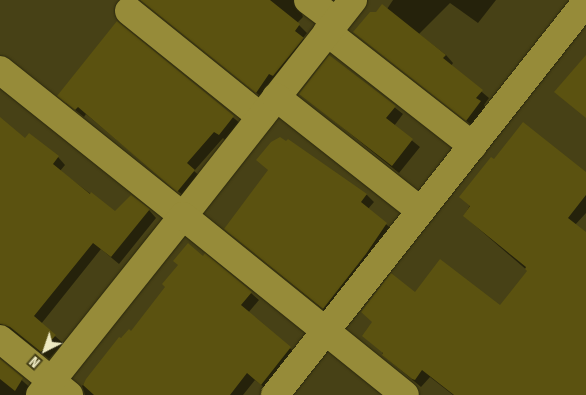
<!DOCTYPE html>
<style>
body{margin:0}
#map{position:relative;width:586px;height:395px;overflow:hidden;background:#474116;font-family:"Fira Sans Condensed",sans-serif}
div>[style]{position:absolute}
[style*='--x']{left:calc(var(--x)*1px);top:calc(var(--y)*1px);width:calc(var(--w)*1px);rotate:calc(var(--a)*1deg)}
.shadow>*{inset:0;background:#0007}
.building>*{inset:0;background:#5b5210}
.roads{filter:drop-shadow(0 0 1px #2b280e) drop-shadow(0 0 1px #2b280e)}
.minor>*{height:28px;margin:-14px;padding:0 14px;transform-origin:14px;border-radius:14px;background:#968b39}
span{translate:-50% -50%;white-space:nowrap;text-align:center;line-height:1.15;-webkit-text-stroke:4px #474116;paint-order:stroke}
.north{position:absolute;left:20px;top:325px;width:50px;height:50px;-webkit-text-stroke:4px #474116;paint-order:stroke;rotate:221deg;font-size:14px;font-weight:700;line-height:20px;text-align:center;color:#ede9c1}
.north::after{content:'';display:block;margin:auto;width:18px;height:22px;background:#ede9c1;clip-path:polygon(50% 0,100% 100%,50% 72%,0 100%)}
</style>
<div id="map">
<div class="shadow">
<div style="clip-path:polygon(140px 0,302px 0,300px 7px,303px 17px,297px 23px,307px 33px,303px 38px,310px 46px,264px 99px)"></div>
<div style="clip-path:polygon(393px 0,496px 0,478px 23px,450px 3px,419px 34px,446px 55px,453px 63px,451px 66px,489px 98px,484px 105px,488px 110px,474px 127px,355px 32px,376px 13px,387px 9px)"></div>
<div style="clip-path:polygon(117px 22px,241px 124px,227px 142px,223px 138px,194px 171px,202px 178px,186px 198px,86px 114px,84px 117px,66px 103px)"></div>
<div style="clip-path:polygon(330px 57px,403px 114px,394px 126px,420px 147px,399px 173px,301px 94px)"></div>
<div style="clip-path:polygon(0 119px,25px 140px,58px 157px,65px 165px,60px 171px,116px 213px,149px 210px,156px 218px,119px 264px,101px 249px,41px 324px,63px 343px,49px 359px,12px 331px,0 334px)"></div>
<div style="clip-path:polygon(288px 141px,367px 195px,374px 202px,368px 209px,394px 231px,331px 316px,233px 236px)"></div>
<div style="clip-path:polygon(494px 161px,586px 173px,586px 213px,575px 225px,586px 234px,586px 395px,453px 395px,430px 377px,421px 387px,383px 355px,373px 322px,415px 294px,501px 307px,529px 272px,464px 216px)"></div>
<div style="clip-path:polygon(251px 293px,259px 300px,248px 313px,298px 355px,269px 391px,255px 380px,243px 395px,85px 395px,82px 386px,119px 339px,131px 333px)"></div>
<div style="clip-path:polygon(0 361px,34px 391px,31px 395px,0 395px)"></div>
</div>
<div class="building">
<div style="clip-path:polygon(140px 0,270px 0,300px 24px,295px 31px,304px 38px,273px 76px,269px 74px,256px 93px)"></div>
<div style="clip-path:polygon(382px 4px,446px 55px,443px 58px,483px 90px,476px 98px,481px 101px,466px 121px,353px 32px,370px 12px,376px 12px)"></div>
<div style="clip-path:polygon(117px 21px,234px 116px,219px 135px,214px 132px,187px 163px,195px 170px,177px 192px,78px 107px,75px 110px,57px 96px)"></div>
<div style="clip-path:polygon(329px 55px,396px 106px,386px 118px,413px 139px,392px 166px,299px 94px)"></div>
<div style="clip-path:polygon(586px 55px,586px 118px,554px 92px)"></div>
<div style="clip-path:polygon(0 117px,25px 138px,29px 133px,59px 156px,53px 164px,90px 194px,91px 192px,115px 211px,131px 195px,150px 209px,111px 257px,93px 243px,34px 316px,56px 335px,41px 352px,10px 327px,0 324px)"></div>
<div style="clip-path:polygon(523px 122px,586px 172px,586px 195px,568px 218px,586px 232px,586px 395px,454px 395px,422px 370px,415px 380px,412px 379px,382px 355px,383px 353px,362px 336px,372px 322px,361px 312px,391px 273px,415px 292px,440px 259px,500px 305px,527px 271px,525px 269px,526px 267px,463px 216px,470px 206px,459px 197px,491px 157px,494px 159px)"></div>
<div style="clip-path:polygon(280px 137px,286px 141px,288px 139px,367px 194px,361px 202px,387px 223px,366px 254px,323px 309px,224px 229px,268px 170px,256px 160px,271px 142px)"></div>
<div style="clip-path:polygon(188px 243px,203px 256px,205px 253px,252px 292px,241px 305px,291px 347px,261px 385px,247px 373px,230px 395px,94px 395px,83px 385px,86px 379px,119px 337px,121px 338px,129px 329px,131px 331px,165px 287px,162px 284px,178px 265px,173px 261px)"></div>
<div style="clip-path:polygon(0 359px,23px 378px,15px 391px,0 379px)"></div>
</div>
<div class="roads">
<div class="minor">
<div style="--x:308;--y:0;--w:35;--a:37"></div>
<div style="--x:129;--y:11;--w:169;--a:38.8"></div>
<div style="--x:327;--y:32;--w:185;--a:38"></div>
<div style="--x:0;--y:70;--w:234;--a:38.6"></div>
<div style="--x:183;--y:216;--w:275;--a:-51.8"></div>
<div style="--x:276;--y:97;--w:184;--a:38.2"></div>
<div style="--x:0;--y:339;--w:89;--a:39.1"></div>
<div style="--x:40;--y:395;--w:229;--a:-51.4"></div>
<div style="--x:183;--y:216;--w:285;--a:38.9"></div>
<div style="--x:275;--y:395;--w:501;--a:-51.64"></div>
</div>
</div>
<div class="north">N</div>
</div>
